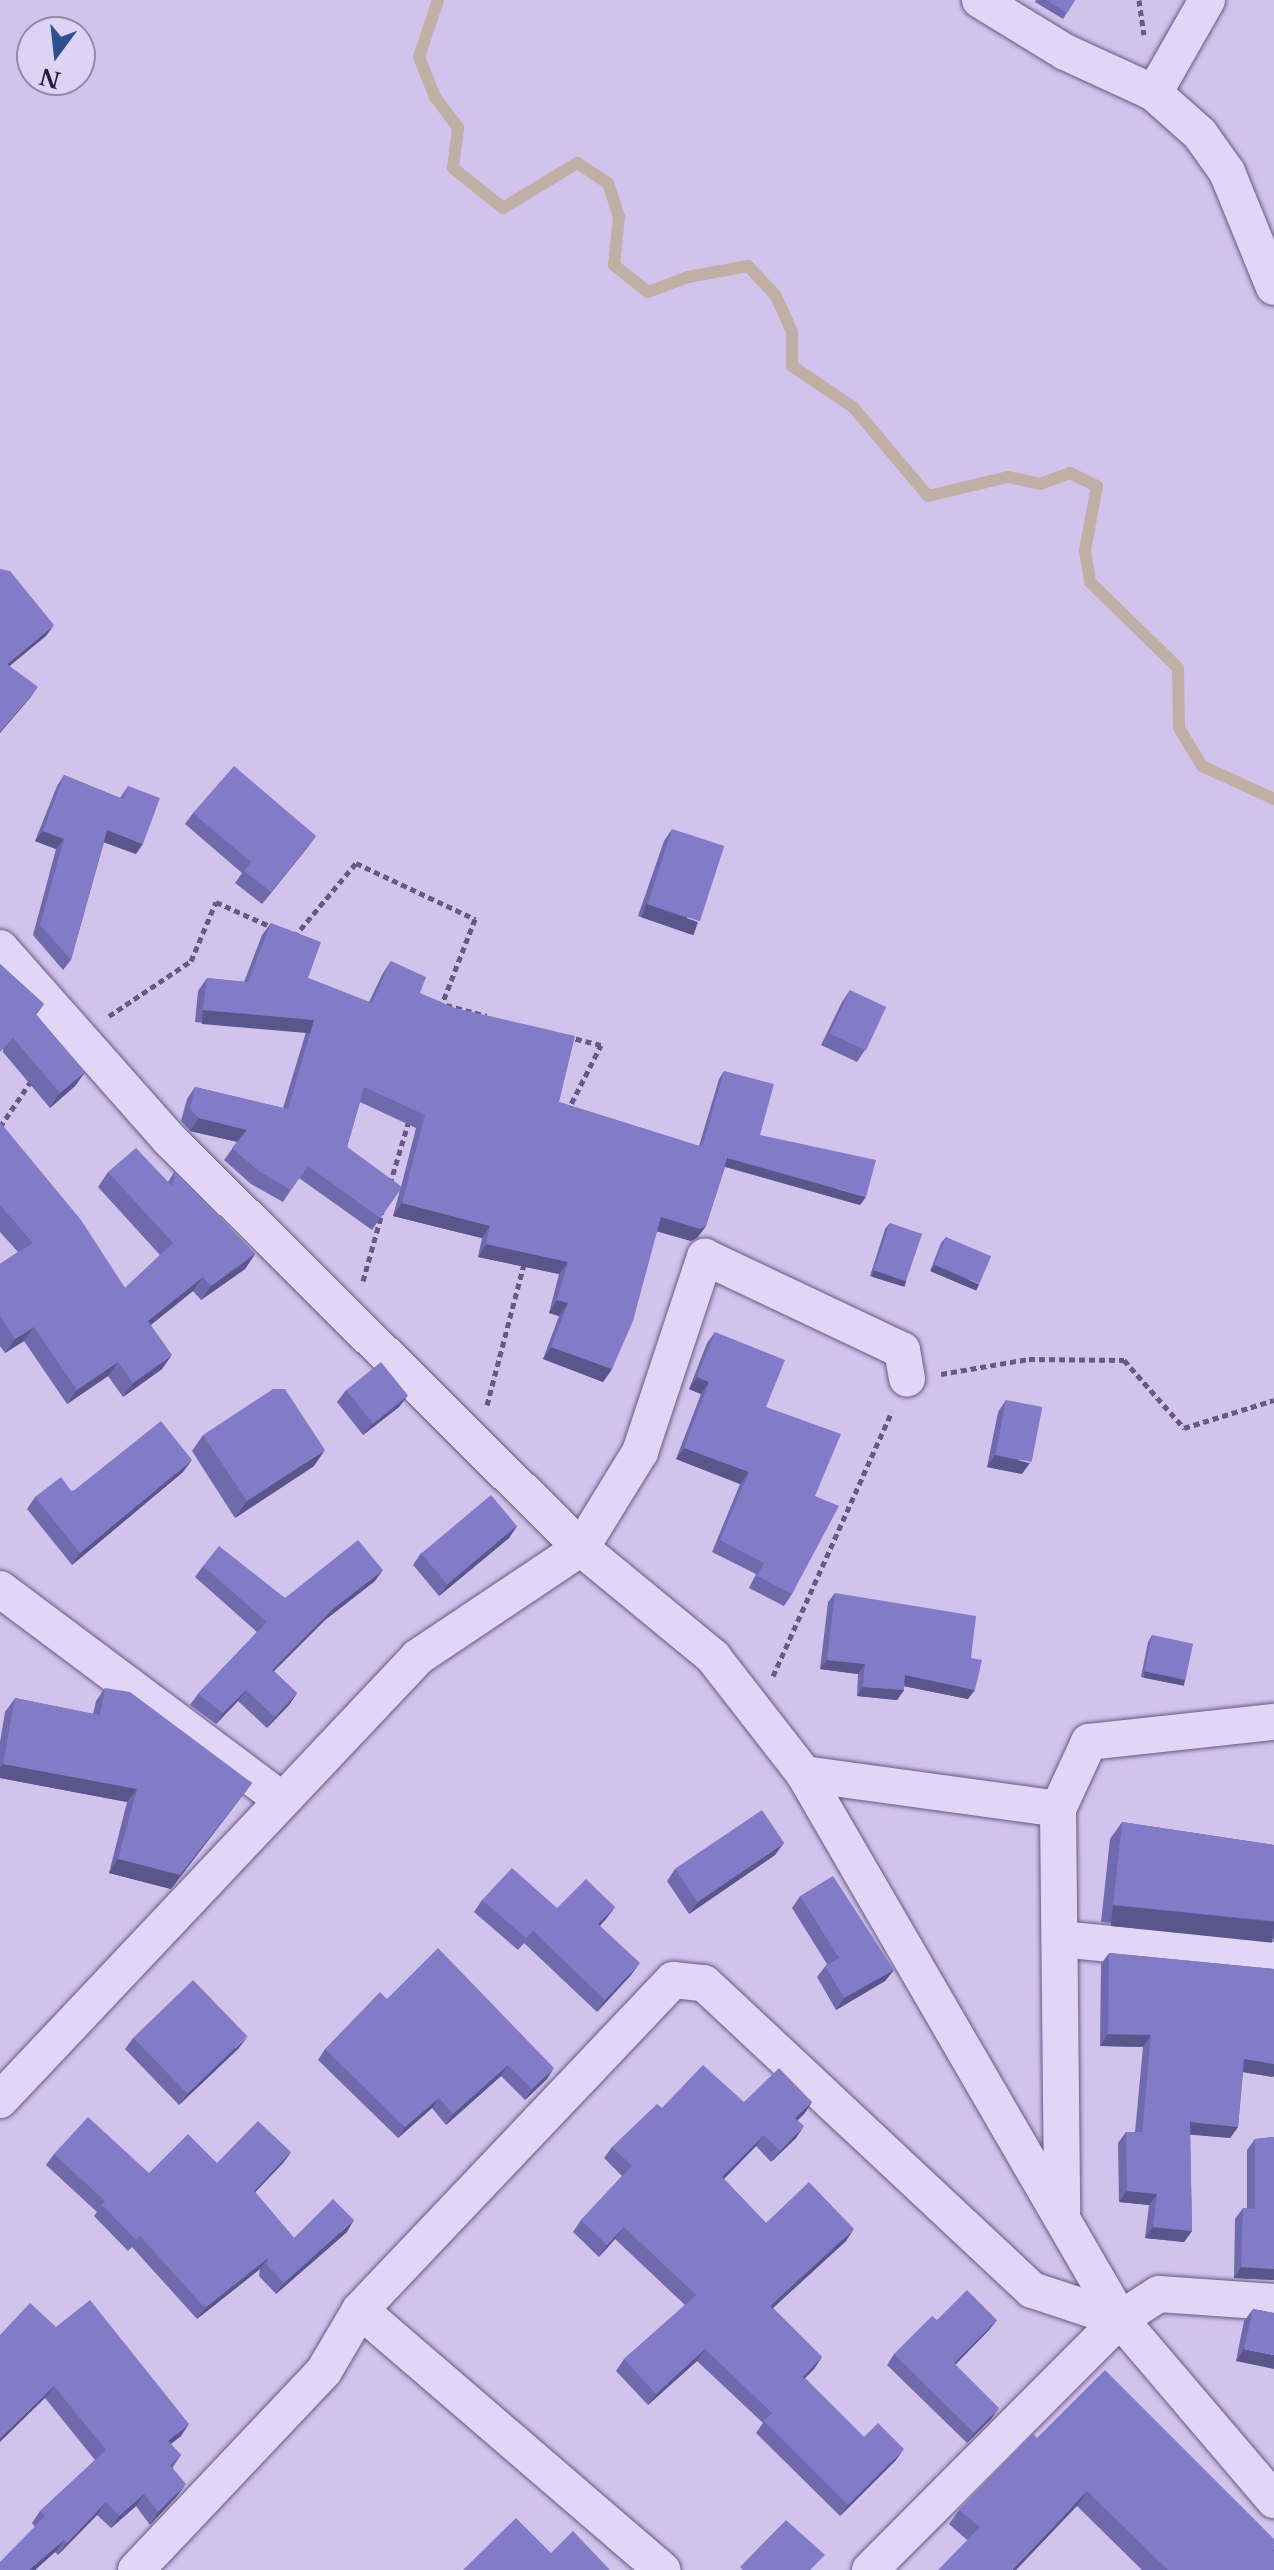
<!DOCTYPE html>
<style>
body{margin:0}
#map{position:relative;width:1274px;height:2570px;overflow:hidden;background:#d2c3ec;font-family:"Libre Baskerville",serif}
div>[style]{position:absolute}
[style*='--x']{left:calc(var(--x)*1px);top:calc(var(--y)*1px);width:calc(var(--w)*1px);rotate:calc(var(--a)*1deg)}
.stream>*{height:12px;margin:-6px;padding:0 6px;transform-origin:6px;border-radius:6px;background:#bfafa5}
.path>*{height:5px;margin-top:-2.5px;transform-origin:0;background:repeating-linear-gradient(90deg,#635b85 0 6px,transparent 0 10px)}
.roads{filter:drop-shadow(0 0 2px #635b85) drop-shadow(0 0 2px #635b85)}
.minor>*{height:36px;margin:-18px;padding:0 18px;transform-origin:18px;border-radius:18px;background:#e2d6f7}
.wall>*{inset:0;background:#6f6aac}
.shaded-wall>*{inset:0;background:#5a568c;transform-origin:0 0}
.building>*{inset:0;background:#817bc8;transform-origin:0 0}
span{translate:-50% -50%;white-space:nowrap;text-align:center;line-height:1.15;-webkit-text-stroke:7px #dfd2f4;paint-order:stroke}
.north{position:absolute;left:16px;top:16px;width:80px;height:80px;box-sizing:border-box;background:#dfd2f4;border:2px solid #938aa8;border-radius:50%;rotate:195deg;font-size:22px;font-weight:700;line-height:32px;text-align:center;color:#221e36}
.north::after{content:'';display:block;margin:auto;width:28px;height:36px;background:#2e5091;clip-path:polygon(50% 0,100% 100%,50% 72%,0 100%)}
</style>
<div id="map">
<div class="stream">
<div style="--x:438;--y:0;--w:60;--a:108.4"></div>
<div style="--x:419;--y:57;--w:43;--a:68.2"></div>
<div style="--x:435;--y:97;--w:39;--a:53"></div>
<div style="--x:458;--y:128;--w:40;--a:97.1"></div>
<div style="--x:453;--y:168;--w:64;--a:38.7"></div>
<div style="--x:503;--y:208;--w:87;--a:-31.3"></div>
<div style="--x:577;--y:163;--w:37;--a:33"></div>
<div style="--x:608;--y:183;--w:36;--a:72"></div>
<div style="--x:619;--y:217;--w:48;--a:95.9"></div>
<div style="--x:614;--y:265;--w:43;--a:38.5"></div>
<div style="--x:648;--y:292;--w:43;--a:-20.6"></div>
<div style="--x:688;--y:277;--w:61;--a:-10.4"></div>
<div style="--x:748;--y:266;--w:41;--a:47"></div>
<div style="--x:776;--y:296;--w:39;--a:66"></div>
<div style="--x:792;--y:332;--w:34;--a:90"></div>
<div style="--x:792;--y:366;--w:73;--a:33.9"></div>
<div style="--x:853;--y:407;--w:116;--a:49.9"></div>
<div style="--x:928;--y:496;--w:82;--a:-13.4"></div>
<div style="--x:1008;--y:477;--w:33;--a:12"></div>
<div style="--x:1040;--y:484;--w:32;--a:-20"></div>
<div style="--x:1070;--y:473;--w:30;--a:26"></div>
<div style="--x:1097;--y:486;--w:65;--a:100.6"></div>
<div style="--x:1085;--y:550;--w:32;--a:81"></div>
<div style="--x:1090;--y:582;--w:123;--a:44.3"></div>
<div style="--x:1178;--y:668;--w:60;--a:89"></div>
<div style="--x:1179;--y:728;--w:44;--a:58.8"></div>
<div style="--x:1202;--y:766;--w:79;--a:24.6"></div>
</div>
<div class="path">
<div style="--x:1139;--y:0;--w:35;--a:82"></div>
<div style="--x:294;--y:937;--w:97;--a:-50"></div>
<div style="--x:356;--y:863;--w:132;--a:25.2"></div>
<div style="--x:475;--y:919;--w:91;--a:111.2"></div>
<div style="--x:446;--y:1005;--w:42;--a:15"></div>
<div style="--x:109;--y:1016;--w:99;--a:-33.9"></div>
<div style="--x:191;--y:961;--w:64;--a:-67"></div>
<div style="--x:216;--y:902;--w:64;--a:24.1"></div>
<div style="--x:567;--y:1112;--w:75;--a:-63.1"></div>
<div style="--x:601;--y:1045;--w:32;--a:-166"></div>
<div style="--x:0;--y:1127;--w:59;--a:-56"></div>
<div style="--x:390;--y:1184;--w:70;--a:-73.4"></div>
<div style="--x:363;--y:1281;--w:71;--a:-74.4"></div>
<div style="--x:941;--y:1374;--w:89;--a:-9.7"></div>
<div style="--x:1029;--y:1359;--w:95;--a:0.6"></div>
<div style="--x:1124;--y:1360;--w:91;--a:48.6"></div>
<div style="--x:1184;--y:1428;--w:94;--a:-17.3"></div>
<div style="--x:487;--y:1405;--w:146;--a:-75.3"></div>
<div style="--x:773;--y:1676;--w:290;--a:-65.8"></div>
</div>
<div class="roads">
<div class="minor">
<div style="--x:980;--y:0;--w:100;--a:31.5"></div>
<div style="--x:1065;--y:52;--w:98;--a:24.7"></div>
<div style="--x:1154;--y:93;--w:62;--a:41.7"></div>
<div style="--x:1200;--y:134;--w:47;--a:54.6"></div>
<div style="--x:1227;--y:172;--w:124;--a:67.8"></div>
<div style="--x:1154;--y:93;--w:107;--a:-60.3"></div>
<div style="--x:0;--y:948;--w:256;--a:48.5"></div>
<div style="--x:170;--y:1140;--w:579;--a:44.79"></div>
<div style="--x:581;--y:1548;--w:171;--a:39.5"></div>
<div style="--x:713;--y:1657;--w:148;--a:52.1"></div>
<div style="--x:804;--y:1774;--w:630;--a:59.89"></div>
<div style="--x:1120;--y:2319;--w:238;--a:49.6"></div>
<div style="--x:0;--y:1589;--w:352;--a:36.8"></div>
<div style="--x:804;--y:1774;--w:256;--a:7.8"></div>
<div style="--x:1058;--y:1809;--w:402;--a:89.4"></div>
<div style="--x:1058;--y:1809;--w:74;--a:-65.2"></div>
<div style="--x:1089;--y:1742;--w:186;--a:-6.2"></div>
<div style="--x:1060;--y:1939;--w:215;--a:5.6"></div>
<div style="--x:0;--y:2100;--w:609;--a:-46.66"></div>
<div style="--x:418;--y:1657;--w:196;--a:-33.8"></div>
<div style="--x:581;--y:1548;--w:113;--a:-58.4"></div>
<div style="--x:640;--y:1452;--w:206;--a:-71.6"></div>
<div style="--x:705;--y:1257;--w:218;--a:25.3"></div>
<div style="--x:902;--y:1350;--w:29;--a:80"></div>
<div style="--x:360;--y:2310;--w:399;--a:40.7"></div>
<div style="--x:136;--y:2570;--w:274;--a:-46.6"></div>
<div style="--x:324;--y:2371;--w:71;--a:-59.5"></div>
<div style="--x:360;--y:2310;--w:455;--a:-46.5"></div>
<div style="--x:673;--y:1980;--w:31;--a:6"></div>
<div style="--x:704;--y:1983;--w:449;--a:43.1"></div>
<div style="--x:1032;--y:2290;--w:93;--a:18.2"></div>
<div style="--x:870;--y:2570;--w:354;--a:-45.1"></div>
<div style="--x:1120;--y:2319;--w:46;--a:-32.7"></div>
<div style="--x:1159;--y:2294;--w:115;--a:4"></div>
</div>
</div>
<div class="wall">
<div style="clip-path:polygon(1036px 0,1075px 0,1063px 19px,1035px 2px)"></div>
<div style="clip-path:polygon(64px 775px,120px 798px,128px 786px,136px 854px,104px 842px,71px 960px,63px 970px,33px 935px,56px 849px,35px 841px,57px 786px)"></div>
<div style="clip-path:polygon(193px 813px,316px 836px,262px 904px,235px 883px,242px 873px,185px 824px)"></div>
<div style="clip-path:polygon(672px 829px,690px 934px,638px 916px,664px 841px)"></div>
<div style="clip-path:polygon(evenodd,271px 923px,308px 978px,369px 1002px,383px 973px,391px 961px,420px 993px,559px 1102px,699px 1146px,719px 1079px,724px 1071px,760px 1135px,860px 1205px,725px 1167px,706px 1226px,697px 1238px,691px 1241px,657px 1231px,612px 1369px,603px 1382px,543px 1359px,559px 1316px,549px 1313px,559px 1274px,478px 1257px,482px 1238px,393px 1216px,400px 1190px,372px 1230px,299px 1178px,283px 1202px,251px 1184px,224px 1160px,237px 1142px,190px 1131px,181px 1121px,187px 1099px,195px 1087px,283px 1108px,306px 1032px,195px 1022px,198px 991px,207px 978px,244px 982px,262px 935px,271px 923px,360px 1102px,416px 1128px,401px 1187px,347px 1147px,360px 1102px)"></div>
<div style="clip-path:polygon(0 964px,44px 1004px,36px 1015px,85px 1072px,75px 1086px,50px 1108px,3px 1052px)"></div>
<div style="clip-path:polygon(850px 990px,865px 1050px,857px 1062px,821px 1045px,842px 1002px)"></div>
<div style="clip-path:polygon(0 1122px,125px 1288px,160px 1255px,98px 1187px,108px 1172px,168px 1182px,175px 1171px,255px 1254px,245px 1269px,201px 1300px,193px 1291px,151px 1325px,162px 1369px,123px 1397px,108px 1376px,67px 1404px,24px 1341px,5px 1353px,0 1346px,0 1264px,18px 1252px,0 1232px)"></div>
<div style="clip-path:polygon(890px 1223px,906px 1280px,902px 1286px,870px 1276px,885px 1229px)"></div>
<div style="clip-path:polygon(946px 1237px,975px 1290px,930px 1271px,941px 1243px)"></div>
<div style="clip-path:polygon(715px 1332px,766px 1407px,815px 1496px,792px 1594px,784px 1606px,749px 1588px,756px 1574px,712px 1552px,740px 1484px,676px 1459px,701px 1394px,689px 1389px,707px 1343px)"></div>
<div style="clip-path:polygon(346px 1390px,408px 1395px,399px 1407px,363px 1435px,337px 1402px)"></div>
<div style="clip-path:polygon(1006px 1400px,1022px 1474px,987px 1467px,998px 1412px)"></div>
<div style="clip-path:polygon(203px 1435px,314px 1466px,235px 1518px,192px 1451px)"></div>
<div style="clip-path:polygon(183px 1472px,72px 1565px,27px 1509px,35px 1497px)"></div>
<div style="clip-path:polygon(517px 1526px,509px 1538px,439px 1596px,413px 1565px,421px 1553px)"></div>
<div style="clip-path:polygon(203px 1566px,285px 1598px,375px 1581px,325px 1620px,274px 1671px,297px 1693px,289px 1705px,267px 1728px,238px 1701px,216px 1724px,190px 1705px,198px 1694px,257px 1632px,195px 1577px)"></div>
<div style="clip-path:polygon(835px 1593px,971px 1658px,968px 1699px,904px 1686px,904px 1690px,897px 1700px,857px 1696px,858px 1674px,820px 1669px,828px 1602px)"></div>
<div style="clip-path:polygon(1152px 1635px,1181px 1685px,1141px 1677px,1148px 1642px)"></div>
<div style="clip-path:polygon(105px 1688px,252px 1783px,171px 1889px,109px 1873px,127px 1802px,0 1778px,0 1742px,5px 1712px,15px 1698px,93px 1714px,96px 1701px)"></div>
<div style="clip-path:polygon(1122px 1822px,1274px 1845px,1274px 1939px,1101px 1922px,1110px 1839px)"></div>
<div style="clip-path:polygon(775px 1855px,689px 1914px,667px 1881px,675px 1869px)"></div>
<div style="clip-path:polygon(800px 1896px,894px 1970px,885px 1981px,836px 2010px,817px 1977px,827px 1964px,792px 1908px)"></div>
<div style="clip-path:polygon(482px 1900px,557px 1908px,615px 1907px,600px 1926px,631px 1975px,597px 2012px,524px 1943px,518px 1950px,474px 1912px)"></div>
<div style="clip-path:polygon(1109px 1953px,1274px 1969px,1274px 2075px,1273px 2077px,1243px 2072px,1238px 2127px,1230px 2138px,1190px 2134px,1192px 2231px,1184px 2242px,1145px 2238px,1149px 2205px,1119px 2202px,1118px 2143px,1126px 2132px,1135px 2132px,1143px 2047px,1100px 2046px,1101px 1964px)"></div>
<div style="clip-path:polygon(387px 1999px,547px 2079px,525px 2100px,501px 2076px,446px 2125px,432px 2108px,398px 2138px,318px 2060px,325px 2049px)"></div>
<div style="clip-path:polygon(133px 2038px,239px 2048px,179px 2105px,125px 2049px)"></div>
<div style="clip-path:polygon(744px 2102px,812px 2102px,804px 2114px,798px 2120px,796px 2138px,771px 2162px,756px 2146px,724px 2179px,766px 2223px,846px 2241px,773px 2308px,822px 2357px,814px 2369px,805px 2378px,864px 2437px,896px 2460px,840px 2516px,756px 2433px,763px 2423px,697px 2361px,648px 2405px,616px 2371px,624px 2359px,685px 2305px,615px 2239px,599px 2257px,573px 2232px,581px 2220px,622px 2176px,604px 2158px,612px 2147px,662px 2108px)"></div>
<div style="clip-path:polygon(1274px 2137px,1274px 2280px,1234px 2278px,1235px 2219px,1243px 2208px,1247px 2208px,1247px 2150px,1255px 2139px)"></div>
<div style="clip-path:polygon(291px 2152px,283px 2163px,255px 2192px,294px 2238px,347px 2232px,276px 2294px,259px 2276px,260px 2269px,197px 2319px,132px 2247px,128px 2251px,94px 2216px,97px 2212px,46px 2165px,54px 2154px,149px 2173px)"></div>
<div style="clip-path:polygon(1253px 2309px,1274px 2313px,1236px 2361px,1244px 2321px)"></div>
<div style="clip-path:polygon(937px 2320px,997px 2320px,989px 2330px,955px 2365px,992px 2418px,967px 2443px,887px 2365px,894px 2354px)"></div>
<div style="clip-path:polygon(0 2335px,181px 2436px,171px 2444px,181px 2455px,173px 2467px,177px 2496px,150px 2525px,136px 2506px,111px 2528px,97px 2515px,58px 2555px,55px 2552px,35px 2570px,0 2570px,35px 2527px,32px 2523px,40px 2511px,95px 2460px,45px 2398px)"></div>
<div style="clip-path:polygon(1037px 2438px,1274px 2543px,1273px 2545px,1274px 2570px,1142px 2570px,1077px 2506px,967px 2540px,949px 2524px,959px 2510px)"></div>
</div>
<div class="shaded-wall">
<div style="clip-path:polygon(54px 625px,46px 636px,0 674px,7px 664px)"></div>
<div style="clip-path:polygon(38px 687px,30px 698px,0 733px,0 731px)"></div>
<div style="clip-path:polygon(107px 830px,143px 844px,136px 854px,100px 841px)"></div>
<div style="clip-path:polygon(43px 831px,64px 839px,56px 849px,35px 841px)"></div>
<div style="clip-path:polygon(316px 836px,308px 847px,262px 904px,271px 892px)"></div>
<div style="left:646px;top:904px;width:55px;height:14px;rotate:19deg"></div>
<div style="left:203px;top:1010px;width:111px;height:14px;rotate:5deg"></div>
<div style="clip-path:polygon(85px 1072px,75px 1086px,50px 1108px,60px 1093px)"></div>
<div style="clip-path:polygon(199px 1118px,247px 1130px,239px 1142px,190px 1131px)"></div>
<div style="clip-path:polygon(701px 1151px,866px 1197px,860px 1205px,695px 1158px)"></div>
<div style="clip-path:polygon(402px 1203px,490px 1226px,482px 1238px,393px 1216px)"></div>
<div style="clip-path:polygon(661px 1217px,706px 1226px,697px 1238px,691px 1241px,652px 1230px)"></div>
<div style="clip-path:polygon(486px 1244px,568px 1262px,559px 1274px,478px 1257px)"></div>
<div style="clip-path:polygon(255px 1254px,245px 1269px,201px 1300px,211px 1286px)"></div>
<div style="left:934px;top:1265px;width:49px;height:7px;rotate:23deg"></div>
<div style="left:874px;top:1270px;width:34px;height:7px;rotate:17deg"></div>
<div style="clip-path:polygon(203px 1277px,193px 1291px,138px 1335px,148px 1321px)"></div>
<div style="clip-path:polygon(557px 1300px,568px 1303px,559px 1316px,549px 1313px)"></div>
<div style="clip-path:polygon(34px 1327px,24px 1341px,5px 1353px,15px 1339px)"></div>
<div style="clip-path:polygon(551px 1347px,612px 1369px,603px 1382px,543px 1359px)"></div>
<div style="clip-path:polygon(172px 1355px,162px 1369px,123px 1397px,133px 1383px)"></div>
<div style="clip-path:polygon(118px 1362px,108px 1376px,67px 1404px,77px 1390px)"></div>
<div style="clip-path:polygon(697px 1377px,709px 1382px,701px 1394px,689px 1389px)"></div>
<div style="clip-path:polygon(408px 1395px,399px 1407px,363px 1435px,372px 1424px)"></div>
<div style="clip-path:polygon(684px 1448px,749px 1472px,740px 1484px,676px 1459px)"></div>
<div style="clip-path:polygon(325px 1450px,314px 1466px,235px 1518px,247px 1501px)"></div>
<div style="clip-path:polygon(995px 1455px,1030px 1463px,1022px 1474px,987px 1467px)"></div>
<div style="clip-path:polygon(192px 1460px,183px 1472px,72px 1565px,80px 1553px)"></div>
<div style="clip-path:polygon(517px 1526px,509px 1538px,439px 1596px,447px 1585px)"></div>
<div style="clip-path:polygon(383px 1570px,375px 1581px,325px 1620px,264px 1681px,272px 1670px,333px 1609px)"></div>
<div style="clip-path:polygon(827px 1660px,865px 1664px,858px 1674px,820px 1669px)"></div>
<div style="left:1145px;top:1671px;width:41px;height:7px;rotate:11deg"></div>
<div style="clip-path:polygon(905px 1675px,975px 1690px,968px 1699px,898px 1685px)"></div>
<div style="clip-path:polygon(863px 1687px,904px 1690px,897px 1700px,857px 1696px)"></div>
<div style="clip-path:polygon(246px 1690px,238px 1701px,216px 1724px,223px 1713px)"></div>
<div style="clip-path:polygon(297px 1693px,289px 1705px,267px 1728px,275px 1717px)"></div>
<div style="clip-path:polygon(3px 1764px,137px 1789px,127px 1802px,0 1778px,0 1768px)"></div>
<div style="clip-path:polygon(252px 1783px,171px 1889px,109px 1873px,118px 1859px)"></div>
<div style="clip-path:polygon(784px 1843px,775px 1855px,689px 1914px,698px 1902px)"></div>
<div style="left:1113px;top:1905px;width:162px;height:21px;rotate:6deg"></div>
<div style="clip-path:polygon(615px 1907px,606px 1919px,590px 1936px,598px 1924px)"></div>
<div style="clip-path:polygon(640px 1963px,631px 1975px,597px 2012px,605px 2000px)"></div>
<div style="clip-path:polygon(894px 1970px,885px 1981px,836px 2010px,844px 1998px)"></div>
<div style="clip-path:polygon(1108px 2034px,1151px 2035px,1143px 2047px,1100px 2046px)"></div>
<div style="clip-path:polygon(248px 2036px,239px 2048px,179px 2105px,188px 2093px)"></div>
<div style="clip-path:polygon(1244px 2059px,1274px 2064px,1274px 2075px,1273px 2077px,1236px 2071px)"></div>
<div style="clip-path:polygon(508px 2065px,501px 2076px,446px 2125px,453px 2114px)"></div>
<div style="clip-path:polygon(554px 2068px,547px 2079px,525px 2100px,532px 2089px)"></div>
<div style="clip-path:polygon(439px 2098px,432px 2108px,398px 2138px,405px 2127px)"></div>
<div style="clip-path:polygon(812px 2102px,804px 2114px,787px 2130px,795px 2118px)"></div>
<div style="clip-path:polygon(1190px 2122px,1238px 2127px,1230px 2138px,1182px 2134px)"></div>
<div style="clip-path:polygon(804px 2126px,796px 2138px,771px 2162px,780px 2151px)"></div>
<div style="clip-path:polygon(764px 2135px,756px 2146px,714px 2189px,722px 2177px)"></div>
<div style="clip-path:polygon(291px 2152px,283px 2163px,246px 2202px,254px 2191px)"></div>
<div style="clip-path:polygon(1127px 2191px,1157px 2194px,1149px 2205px,1119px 2202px)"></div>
<div style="clip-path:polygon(354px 2220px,347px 2232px,276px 2294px,284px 2283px)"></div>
<div style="clip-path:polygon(624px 2227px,615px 2239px,599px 2257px,607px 2245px)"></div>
<div style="clip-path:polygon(1153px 2227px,1192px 2231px,1184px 2242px,1145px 2238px)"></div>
<div style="clip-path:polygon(854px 2229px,846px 2241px,762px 2318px,770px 2306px)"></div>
<div style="clip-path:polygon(268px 2258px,260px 2269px,197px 2319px,205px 2308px)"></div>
<div style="clip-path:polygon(1241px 2267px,1274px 2269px,1274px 2280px,1234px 2278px)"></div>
<div style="clip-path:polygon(997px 2320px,989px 2330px,947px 2373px,954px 2363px)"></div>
<div style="clip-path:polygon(705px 2349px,697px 2361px,648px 2405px,656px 2394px)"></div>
<div style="clip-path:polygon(1244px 2349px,1274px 2355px,1274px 2369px,1236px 2361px)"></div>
<div style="clip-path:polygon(822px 2357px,814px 2369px,795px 2388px,803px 2377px)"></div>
<div style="clip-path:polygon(54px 2386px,45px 2398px,0 2442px,0 2438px)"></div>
<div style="clip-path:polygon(999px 2408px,992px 2418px,967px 2443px,974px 2433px)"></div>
<div style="clip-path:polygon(189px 2424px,181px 2436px,159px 2453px,168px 2441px)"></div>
<div style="clip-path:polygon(904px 2449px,896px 2460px,840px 2516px,848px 2505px)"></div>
<div style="clip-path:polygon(186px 2484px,177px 2496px,150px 2525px,158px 2512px)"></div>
<div style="clip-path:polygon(1087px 2491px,1077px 2506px,1016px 2570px,1012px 2570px)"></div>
<div style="clip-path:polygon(144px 2494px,136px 2506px,111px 2528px,119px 2516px)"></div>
<div style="clip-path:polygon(106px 2502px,97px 2515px,58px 2555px,67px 2543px)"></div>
<div style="clip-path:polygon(64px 2540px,55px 2552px,35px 2570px,29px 2570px)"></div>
</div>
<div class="building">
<div style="clip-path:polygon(1046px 0,1075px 0,1067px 13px)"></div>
<div style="clip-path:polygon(0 569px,10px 571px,54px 625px,7px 664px,38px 687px,0 731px)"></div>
<div style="clip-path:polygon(234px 766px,316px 836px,271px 892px,244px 871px,251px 862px,193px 813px)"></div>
<div style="clip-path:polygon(64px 775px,123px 799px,128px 786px,160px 798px,143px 844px,107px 830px,71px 960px,40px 925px,64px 839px,43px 831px)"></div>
<div style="left:672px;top:829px;width:55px;height:79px;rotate:18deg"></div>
<div style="clip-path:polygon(271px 923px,321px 942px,308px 978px,372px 1003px,391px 961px,426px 977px,420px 993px,455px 1008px,575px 1036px,559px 1102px,728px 1155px,706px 1226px,700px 1229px,661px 1217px,633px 1321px,612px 1369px,551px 1347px,568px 1303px,557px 1300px,568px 1262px,486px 1244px,490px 1226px,402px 1203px,425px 1115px,364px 1087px,347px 1147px,402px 1187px,380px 1218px,308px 1166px,291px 1190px,260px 1172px,232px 1148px,247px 1130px,199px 1118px,190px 1109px,195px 1087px,288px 1109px,314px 1020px,203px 1010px,207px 978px,248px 982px)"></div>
<div style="clip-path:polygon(0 964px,44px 1004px,35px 1013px,85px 1072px,60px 1093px,13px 1038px,0 1052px)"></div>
<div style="left:850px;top:990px;width:40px;height:48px;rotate:25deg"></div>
<div style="clip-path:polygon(724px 1071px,774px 1084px,760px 1135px,876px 1160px,866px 1197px,728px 1158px,728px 1155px,702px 1147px)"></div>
<div style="clip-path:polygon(0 1122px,81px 1220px,125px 1288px,173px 1243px,108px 1172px,136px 1148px,172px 1186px,175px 1171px,255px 1254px,211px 1286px,203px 1277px,148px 1321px,172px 1355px,133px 1383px,118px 1362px,77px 1390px,34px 1327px,15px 1339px,0 1316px,0 1264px,33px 1243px,0 1205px)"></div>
<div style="left:890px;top:1223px;width:34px;height:50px;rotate:19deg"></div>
<div style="left:946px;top:1237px;width:49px;height:30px;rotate:23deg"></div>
<div style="clip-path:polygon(715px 1332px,785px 1360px,766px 1407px,841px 1434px,815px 1496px,839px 1506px,792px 1594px,757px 1576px,764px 1563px,720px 1540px,749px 1472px,684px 1448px,709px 1382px,697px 1377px)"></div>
<div style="left:381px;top:1362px;width:43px;height:45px;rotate:51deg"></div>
<div style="clip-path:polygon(273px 1389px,285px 1389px,325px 1450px,247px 1501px,203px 1435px)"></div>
<div style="left:1006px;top:1400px;width:37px;height:56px;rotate:11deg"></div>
<div style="clip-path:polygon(161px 1421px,192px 1460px,80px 1553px,35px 1497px,61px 1477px,72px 1492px)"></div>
<div style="left:491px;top:1495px;width:40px;height:91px;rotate:50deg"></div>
<div style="clip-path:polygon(358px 1540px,383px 1570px,333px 1609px,272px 1670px,297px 1693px,275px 1717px,246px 1690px,223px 1713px,198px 1694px,267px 1622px,203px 1566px,219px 1546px,285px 1598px)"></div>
<div style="clip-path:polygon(835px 1593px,976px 1616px,971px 1658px,982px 1660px,975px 1690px,905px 1675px,904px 1690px,863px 1687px,865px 1664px,827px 1660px)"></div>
<div style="left:1152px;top:1635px;width:42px;height:37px;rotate:12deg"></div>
<div style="clip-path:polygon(105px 1688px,130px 1692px,252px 1783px,180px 1875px,118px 1859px,137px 1789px,3px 1764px,15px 1698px,100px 1715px)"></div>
<div style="left:762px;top:1810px;width:40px;height:105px;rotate:56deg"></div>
<div style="clip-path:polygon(1122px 1822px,1274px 1845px,1274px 1921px,1113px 1905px)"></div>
<div style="clip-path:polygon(512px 1868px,557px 1908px,586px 1879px,615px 1907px,598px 1924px,640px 1963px,605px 2000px,533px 1931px,526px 1938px,482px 1900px)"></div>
<div style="clip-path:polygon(833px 1876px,894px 1970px,844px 1998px,825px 1966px,839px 1958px,800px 1896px)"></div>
<div style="clip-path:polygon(438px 1948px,554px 2068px,532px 2089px,508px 2065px,453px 2114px,439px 2098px,405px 2127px,325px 2049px,380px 1992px,387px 1999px)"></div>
<div style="clip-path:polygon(1109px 1953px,1274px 1969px,1274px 2064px,1244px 2059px,1238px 2127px,1190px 2122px,1192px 2231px,1153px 2227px,1157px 2194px,1127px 2191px,1126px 2132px,1142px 2132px,1151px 2035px,1108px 2034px)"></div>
<div style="left:193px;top:1980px;width:78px;height:83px;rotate:46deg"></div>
<div style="clip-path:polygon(703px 2065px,744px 2102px,779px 2068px,812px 2102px,795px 2118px,804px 2126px,780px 2151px,764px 2135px,722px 2177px,766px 2223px,809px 2182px,854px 2229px,770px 2306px,822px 2357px,803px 2377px,864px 2437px,878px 2423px,904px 2449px,848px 2505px,764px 2421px,772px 2413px,705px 2349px,656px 2394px,624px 2359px,696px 2295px,624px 2227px,607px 2245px,581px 2220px,632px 2166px,612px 2147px,657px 2104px,662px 2108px)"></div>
<div style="clip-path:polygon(88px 2117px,149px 2173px,188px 2134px,217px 2163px,258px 2121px,291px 2152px,254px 2191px,294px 2238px,333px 2199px,354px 2220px,284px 2283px,267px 2265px,268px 2258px,205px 2308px,140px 2236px,136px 2240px,102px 2205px,105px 2201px,54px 2154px)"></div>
<div style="clip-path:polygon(1274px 2137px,1274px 2269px,1241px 2267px,1243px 2208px,1255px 2209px,1255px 2139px)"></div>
<div style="clip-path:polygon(967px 2290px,997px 2320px,954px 2363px,999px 2408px,974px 2433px,894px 2354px,932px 2316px,937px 2320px)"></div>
<div style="clip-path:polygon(90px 2300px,189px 2424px,168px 2441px,181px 2455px,170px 2465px,186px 2484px,158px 2512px,144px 2494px,119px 2516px,106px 2502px,67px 2543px,64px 2540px,29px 2570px,0 2570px,0 2562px,45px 2516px,40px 2511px,106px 2450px,54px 2386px,0 2438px,0 2335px,30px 2303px,56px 2327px)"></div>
<div style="clip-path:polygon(1253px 2309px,1274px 2313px,1274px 2355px,1244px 2349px)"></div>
<div style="clip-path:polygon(1105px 2370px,1274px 2539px,1274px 2542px,1272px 2544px,1274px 2546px,1274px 2570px,1168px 2570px,1087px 2491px,1012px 2570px,938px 2570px,980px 2527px,959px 2510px,1032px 2433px,1037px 2438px)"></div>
<div style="clip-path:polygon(516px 2518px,551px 2553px,573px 2531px,610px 2570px,463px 2570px)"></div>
<div style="clip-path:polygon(786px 2520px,825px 2555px,810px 2570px,743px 2570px,740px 2567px)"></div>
</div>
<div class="north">N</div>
</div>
